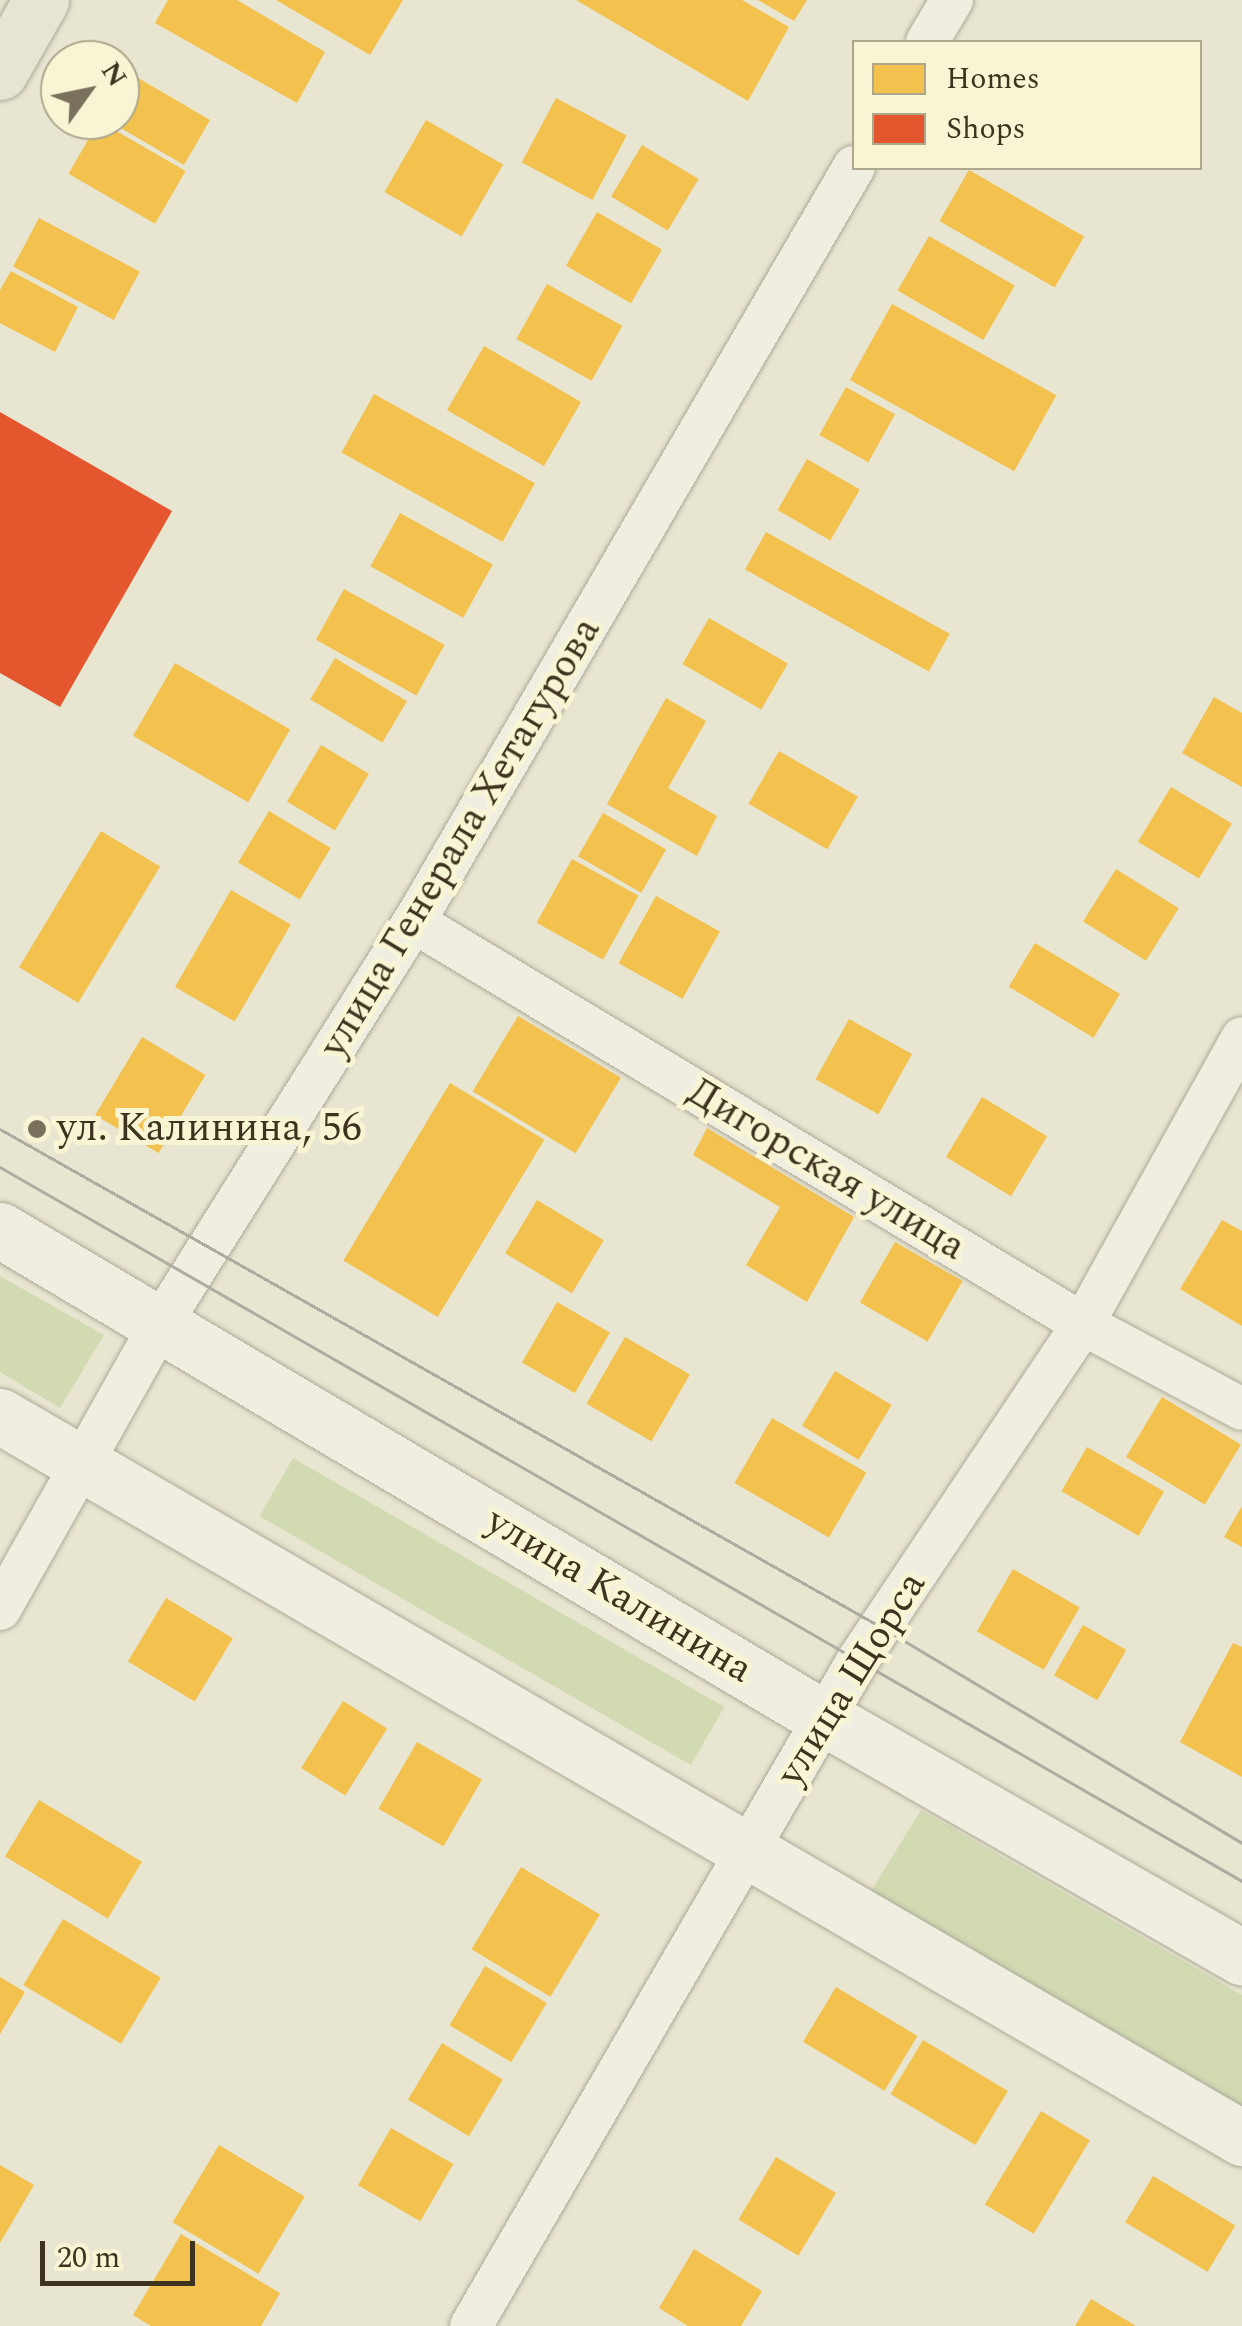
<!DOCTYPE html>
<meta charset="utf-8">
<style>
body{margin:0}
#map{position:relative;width:1242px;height:2326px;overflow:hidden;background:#e8e5d0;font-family:Spectral,serif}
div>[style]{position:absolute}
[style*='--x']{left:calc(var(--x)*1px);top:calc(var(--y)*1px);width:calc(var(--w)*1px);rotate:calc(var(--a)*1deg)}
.green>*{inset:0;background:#d1dab1;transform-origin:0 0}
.homes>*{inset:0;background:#f2c14e;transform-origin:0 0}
.shops>*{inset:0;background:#e4572e}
.roads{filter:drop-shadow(0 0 2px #ada998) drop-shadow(0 0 2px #ada998)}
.street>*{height:42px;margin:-21px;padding:0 21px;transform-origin:21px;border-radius:21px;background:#efeee1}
.secondary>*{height:55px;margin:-27.5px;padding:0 27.5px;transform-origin:27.5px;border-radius:27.5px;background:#efeee1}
.primary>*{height:55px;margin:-27.5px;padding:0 27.5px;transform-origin:27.5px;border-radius:27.5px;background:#e6e4d3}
.tram>*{height:2.5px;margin:-1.25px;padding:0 1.25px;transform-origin:1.25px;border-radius:1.25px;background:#aeaca1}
.dots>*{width:28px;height:28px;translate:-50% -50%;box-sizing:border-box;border:5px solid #f8f5d5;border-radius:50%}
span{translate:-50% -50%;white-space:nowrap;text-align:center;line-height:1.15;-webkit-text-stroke:10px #f8f5d5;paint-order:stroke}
.street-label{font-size:40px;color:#3d331e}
.poi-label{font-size:40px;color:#3d331e}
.left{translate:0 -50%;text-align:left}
.legend{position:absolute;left:852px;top:40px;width:350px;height:130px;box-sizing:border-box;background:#f8f5d5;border:2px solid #ada78c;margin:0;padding:12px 18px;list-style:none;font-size:30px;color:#3d331e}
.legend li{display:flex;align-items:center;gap:20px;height:50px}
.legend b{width:50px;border:2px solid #ada78c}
.north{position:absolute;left:40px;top:40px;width:100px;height:100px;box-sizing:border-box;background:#f8f5d5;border:2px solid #ada78c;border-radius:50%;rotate:57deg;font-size:28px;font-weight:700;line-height:40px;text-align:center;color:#3d331e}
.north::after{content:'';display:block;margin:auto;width:35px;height:45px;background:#79715c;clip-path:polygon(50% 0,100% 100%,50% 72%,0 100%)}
.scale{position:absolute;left:40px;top:2241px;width:155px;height:45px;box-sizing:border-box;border:5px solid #3d331e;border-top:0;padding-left:12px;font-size:30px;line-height:35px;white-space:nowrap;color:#3d331e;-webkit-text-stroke:8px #f8f5d5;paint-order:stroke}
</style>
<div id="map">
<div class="green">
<div style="clip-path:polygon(0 1276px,104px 1335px,60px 1408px,0 1372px)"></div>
<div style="left:293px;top:1458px;width:498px;height:67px;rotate:30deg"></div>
<div style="clip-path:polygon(921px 1810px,1242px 1995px,1242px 2108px,870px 1893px)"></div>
</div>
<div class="homes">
<div style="clip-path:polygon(168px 0,237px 0,325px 52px,297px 103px,155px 23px)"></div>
<div style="clip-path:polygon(276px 0,403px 0,370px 55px)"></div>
<div style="clip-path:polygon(576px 0,742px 0,789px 27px,748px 101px)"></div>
<div style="clip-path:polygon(758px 0,807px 0,794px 21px)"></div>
<div style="clip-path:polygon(128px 72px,210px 120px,184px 165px,107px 120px,120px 120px,120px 86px)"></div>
<div style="left:556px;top:98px;width:80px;height:73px;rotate:28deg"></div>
<div style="left:426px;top:120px;width:89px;height:83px;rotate:30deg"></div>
<div style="left:99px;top:121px;width:100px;height:61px;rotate:30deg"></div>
<div style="left:642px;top:145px;width:66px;height:60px;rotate:31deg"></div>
<div style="left:969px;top:170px;width:133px;height:59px;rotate:30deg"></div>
<div style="left:597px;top:212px;width:75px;height:62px;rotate:30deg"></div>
<div style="left:39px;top:218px;width:114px;height:55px;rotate:28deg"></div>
<div style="left:929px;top:236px;width:99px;height:63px;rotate:30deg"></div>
<div style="clip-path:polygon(11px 271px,78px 307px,55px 352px,0 323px,0 290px)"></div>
<div style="left:547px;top:284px;width:86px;height:63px;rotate:29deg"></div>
<div style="left:892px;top:304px;width:188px;height:87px;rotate:29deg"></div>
<div style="left:484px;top:346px;width:112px;height:74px;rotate:30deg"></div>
<div style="left:846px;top:387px;width:56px;height:55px;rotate:29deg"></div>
<div style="left:374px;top:394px;width:184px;height:67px;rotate:29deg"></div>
<div style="left:807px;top:459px;width:61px;height:59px;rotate:30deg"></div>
<div style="left:400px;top:513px;width:106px;height:61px;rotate:29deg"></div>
<div style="left:766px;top:532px;width:210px;height:43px;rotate:29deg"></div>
<div style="left:344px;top:589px;width:115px;height:58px;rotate:29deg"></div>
<div style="left:709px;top:618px;width:91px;height:53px;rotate:30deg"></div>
<div style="left:335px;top:658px;width:84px;height:48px;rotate:31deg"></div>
<div style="left:175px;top:663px;width:133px;height:84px;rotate:30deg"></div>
<div style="clip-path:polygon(1214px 697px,1242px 713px,1242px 787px,1182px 753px)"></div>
<div style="clip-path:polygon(666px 698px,706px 721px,668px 788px,717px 816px,697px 856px,607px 804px)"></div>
<div style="left:321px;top:745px;width:56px;height:66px;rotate:31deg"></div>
<div style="left:779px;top:751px;width:91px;height:61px;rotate:30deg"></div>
<div style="left:1171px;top:787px;width:71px;height:64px;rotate:31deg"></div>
<div style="left:269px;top:811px;width:72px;height:60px;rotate:31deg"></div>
<div style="left:603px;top:813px;width:73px;height:50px;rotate:30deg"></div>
<div style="left:101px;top:831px;width:69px;height:159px;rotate:31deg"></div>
<div style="left:572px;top:859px;width:76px;height:73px;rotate:29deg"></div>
<div style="left:1116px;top:869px;width:74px;height:62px;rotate:32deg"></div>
<div style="left:231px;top:890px;width:69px;height:112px;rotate:30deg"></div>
<div style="left:656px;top:896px;width:73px;height:77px;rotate:29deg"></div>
<div style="left:1035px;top:943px;width:99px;height:51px;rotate:31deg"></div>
<div style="left:518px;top:1016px;width:120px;height:88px;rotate:31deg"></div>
<div style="left:849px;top:1019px;width:72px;height:69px;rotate:29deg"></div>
<div style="left:142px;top:1037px;width:74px;height:91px;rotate:31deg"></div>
<div style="left:450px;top:1083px;width:110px;height:207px;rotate:31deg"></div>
<div style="left:982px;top:1097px;width:76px;height:70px;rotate:31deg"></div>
<div style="clip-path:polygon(707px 1128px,854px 1217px,807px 1302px,746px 1265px,780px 1207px,693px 1155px)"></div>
<div style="left:537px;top:1200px;width:78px;height:62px;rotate:31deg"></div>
<div style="clip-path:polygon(1222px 1220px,1242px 1231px,1242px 1326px,1180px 1289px)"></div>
<div style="left:895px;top:1242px;width:78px;height:70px;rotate:30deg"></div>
<div style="left:557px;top:1302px;width:61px;height:70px;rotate:30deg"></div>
<div style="left:625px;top:1337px;width:75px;height:77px;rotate:30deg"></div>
<div style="left:835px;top:1371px;width:66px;height:64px;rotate:31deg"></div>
<div style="left:1162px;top:1397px;width:92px;height:70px;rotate:31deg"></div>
<div style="left:772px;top:1418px;width:109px;height:75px;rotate:30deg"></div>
<div style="left:1087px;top:1447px;width:89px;height:51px;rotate:30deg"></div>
<div style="clip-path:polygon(1242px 1506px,1242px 1547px,1224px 1537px)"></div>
<div style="left:1013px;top:1569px;width:77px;height:72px;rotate:30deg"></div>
<div style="left:166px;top:1598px;width:78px;height:74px;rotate:31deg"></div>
<div style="left:1083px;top:1625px;width:50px;height:58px;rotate:30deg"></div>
<div style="clip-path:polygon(1233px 1643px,1242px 1647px,1242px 1777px,1180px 1742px)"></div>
<div style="left:343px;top:1701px;width:52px;height:79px;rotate:32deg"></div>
<div style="left:417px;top:1742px;width:75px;height:77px;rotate:30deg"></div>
<div style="left:39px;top:1800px;width:120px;height:66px;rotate:31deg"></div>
<div style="left:521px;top:1867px;width:92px;height:96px;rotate:31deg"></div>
<div style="left:63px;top:1919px;width:114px;height:77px;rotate:31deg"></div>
<div style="left:485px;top:1966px;width:72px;height:69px;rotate:31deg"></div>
<div style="clip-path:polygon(0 1977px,25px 1992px,0 2034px)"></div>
<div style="left:836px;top:1987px;width:95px;height:64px;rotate:31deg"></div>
<div style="left:923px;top:2040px;width:99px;height:63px;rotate:31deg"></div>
<div style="left:442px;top:2043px;width:71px;height:66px;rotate:31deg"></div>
<div style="left:1041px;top:2111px;width:57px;height:109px;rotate:31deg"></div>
<div style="left:391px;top:2128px;width:72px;height:66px;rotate:30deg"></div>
<div style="left:219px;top:2145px;width:100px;height:90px;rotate:31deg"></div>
<div style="left:776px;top:2157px;width:70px;height:73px;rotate:31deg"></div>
<div style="clip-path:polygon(0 2165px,34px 2185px,0 2243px)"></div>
<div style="left:1153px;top:2176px;width:96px;height:54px;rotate:31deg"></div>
<div style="clip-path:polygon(181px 2234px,280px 2293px,261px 2326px,151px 2326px,133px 2315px)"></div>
<div style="clip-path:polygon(694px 2249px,762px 2291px,741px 2326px,688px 2326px,659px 2308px)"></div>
<div style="clip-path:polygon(1091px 2299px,1136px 2326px,1075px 2326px)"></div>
</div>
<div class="shops">
<div style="clip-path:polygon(0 412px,172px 511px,60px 707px,0 673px)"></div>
</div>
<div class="roads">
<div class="street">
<div style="--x:927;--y:42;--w:49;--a:-59.2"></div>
<div style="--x:414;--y:922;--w:780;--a:31"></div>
<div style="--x:1083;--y:1324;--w:180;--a:28.1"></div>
<div style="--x:0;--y:1609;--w:328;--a:-60.6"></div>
<div style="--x:161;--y:1323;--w:474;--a:-57.8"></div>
<div style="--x:414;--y:922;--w:874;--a:-59.77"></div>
<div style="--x:471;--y:2326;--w:770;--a:-59.84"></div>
<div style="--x:858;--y:1660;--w:404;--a:-56.2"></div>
<div style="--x:1083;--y:1324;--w:327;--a:-60.9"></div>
</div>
<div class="secondary">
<div style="--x:0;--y:1230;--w:958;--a:30.64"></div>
<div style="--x:824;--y:1718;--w:482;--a:29.8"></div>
<div style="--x:0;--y:1416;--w:1437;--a:30.17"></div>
</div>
<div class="primary">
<div style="--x:0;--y:72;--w:83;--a:-60.3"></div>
</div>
</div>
<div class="tram">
<div style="--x:0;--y:1129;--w:1014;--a:29.47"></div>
<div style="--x:883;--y:1628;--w:418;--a:30.9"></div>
<div style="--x:0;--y:1167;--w:1433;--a:29.89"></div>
</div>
<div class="dots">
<div style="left:37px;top:1129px;background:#79715c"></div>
</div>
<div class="street-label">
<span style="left:461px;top:838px;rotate:-59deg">улица Генерала Хетагурова</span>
<span style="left:826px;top:1170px;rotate:31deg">Дигорская улица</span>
<span style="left:619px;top:1596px;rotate:31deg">улица Калинина</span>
<span style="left:852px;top:1679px;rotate:-58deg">улица Щорса</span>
</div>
<div class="poi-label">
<span class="left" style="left:57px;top:1129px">ул. Калинина, 56</span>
</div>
<ul class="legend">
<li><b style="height:28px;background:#f2c14e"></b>Homes</li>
<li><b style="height:28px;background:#e4572e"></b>Shops</li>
</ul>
<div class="north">N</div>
<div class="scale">20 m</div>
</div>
